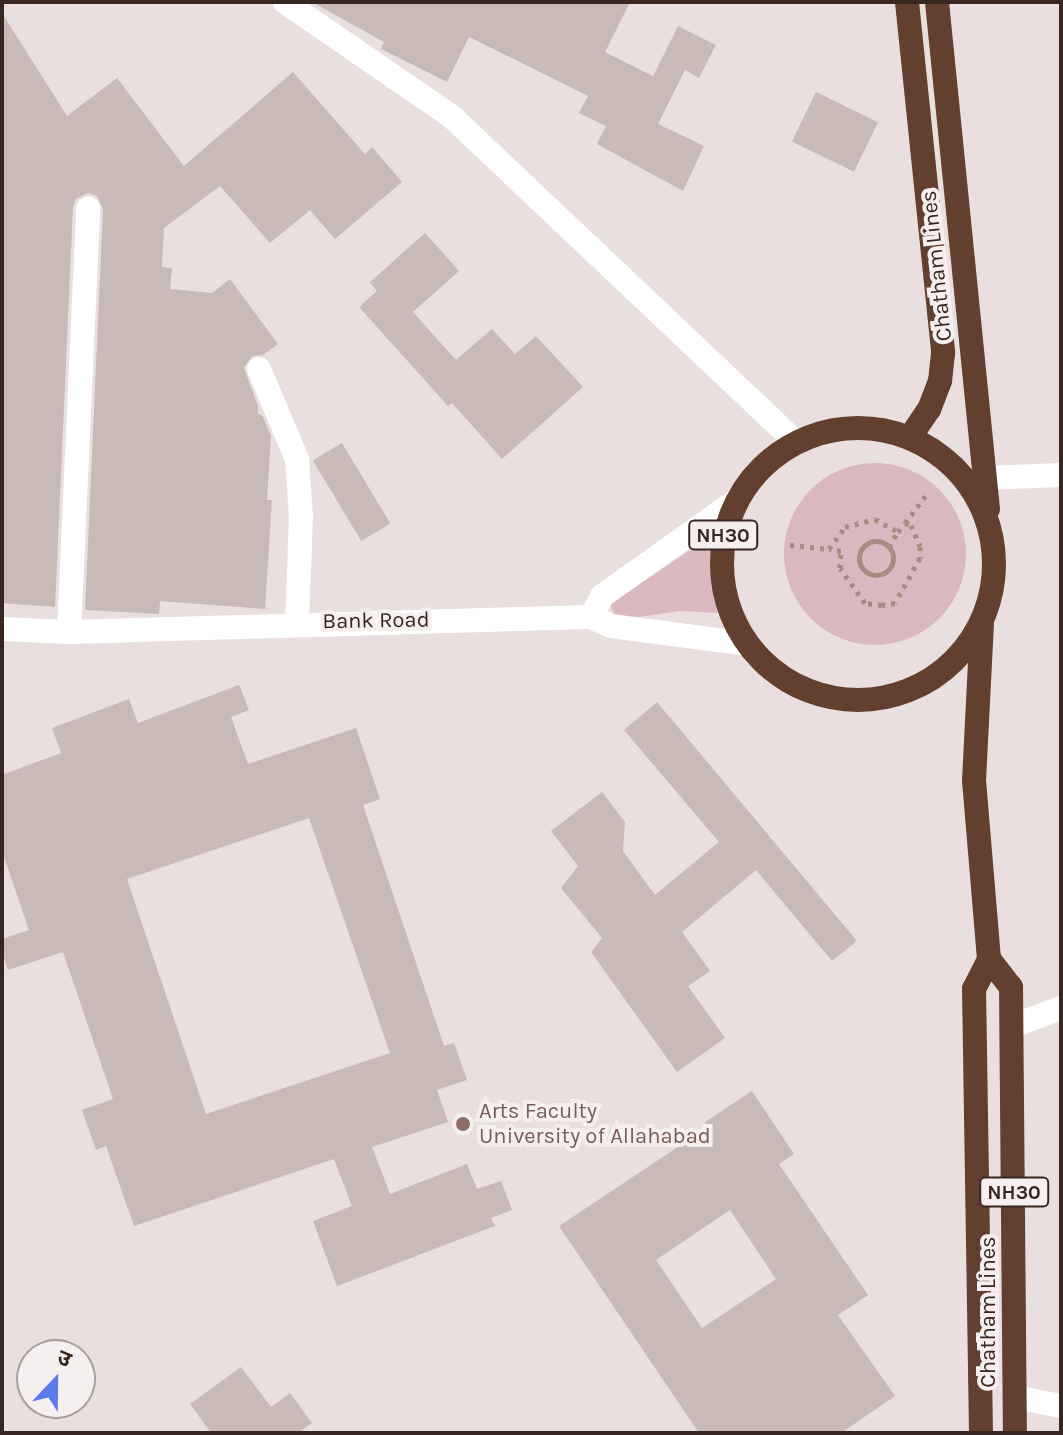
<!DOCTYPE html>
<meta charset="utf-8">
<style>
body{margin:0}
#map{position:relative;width:1063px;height:1435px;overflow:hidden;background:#e9dfdf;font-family:Karla,"Noto Sans Devanagari",sans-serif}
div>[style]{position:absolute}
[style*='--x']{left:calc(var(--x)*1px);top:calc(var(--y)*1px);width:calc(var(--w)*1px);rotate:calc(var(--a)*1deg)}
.green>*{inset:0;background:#dab8bf}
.round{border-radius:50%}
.building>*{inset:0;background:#c7bab7;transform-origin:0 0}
.path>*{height:5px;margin-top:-2.5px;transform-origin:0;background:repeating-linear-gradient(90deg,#ab8a80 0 4px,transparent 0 10px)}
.path>.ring{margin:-2.5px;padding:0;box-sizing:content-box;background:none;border:5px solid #ab8a80;border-radius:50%}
.minor>*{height:24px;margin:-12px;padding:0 12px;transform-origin:12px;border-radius:12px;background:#fff}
.highway>*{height:24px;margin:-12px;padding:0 12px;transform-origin:12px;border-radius:12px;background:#623f2e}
.highway>.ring{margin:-12px;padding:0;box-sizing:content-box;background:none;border:24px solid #623f2e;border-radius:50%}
.dots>*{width:22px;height:22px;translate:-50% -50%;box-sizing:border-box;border:4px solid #f6efef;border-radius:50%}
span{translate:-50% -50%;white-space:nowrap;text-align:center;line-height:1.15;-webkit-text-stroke:8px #f6efef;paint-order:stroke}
.shield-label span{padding:2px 6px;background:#f6efef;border:2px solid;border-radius:6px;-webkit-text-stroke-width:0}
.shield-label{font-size:20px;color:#382721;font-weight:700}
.street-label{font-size:22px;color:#382721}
.education-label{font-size:22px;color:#785e54}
.left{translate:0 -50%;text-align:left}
.frame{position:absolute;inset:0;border:4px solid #382721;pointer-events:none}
.north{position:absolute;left:16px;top:1339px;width:80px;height:80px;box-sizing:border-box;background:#f6efef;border:2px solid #aa9f9d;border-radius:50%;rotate:22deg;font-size:22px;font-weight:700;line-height:32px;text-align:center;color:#382721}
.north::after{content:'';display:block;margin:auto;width:28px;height:36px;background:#5b7bea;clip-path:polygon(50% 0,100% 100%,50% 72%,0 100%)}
</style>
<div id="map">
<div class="green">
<div class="round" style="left:784px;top:463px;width:182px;height:182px"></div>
<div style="clip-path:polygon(714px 534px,718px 586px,724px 605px,720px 613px,680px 611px,617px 620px,610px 604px)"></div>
</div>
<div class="building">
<div style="clip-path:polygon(312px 2px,630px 2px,605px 52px,653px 76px,678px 26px,716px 45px,699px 78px,685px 70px,658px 124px,704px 146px,683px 191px,597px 144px,606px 126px,579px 113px,588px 96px,469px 37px,447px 82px,381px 49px,384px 42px)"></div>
<div style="clip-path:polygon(2px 13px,67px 116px,117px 78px,184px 166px,293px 72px,365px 154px,372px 147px,402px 182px,335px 239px,310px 210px,270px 243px,220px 186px,164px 228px,162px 267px,172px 268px,170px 289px,212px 293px,230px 279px,278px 344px,263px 355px,252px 356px,244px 368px,258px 406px,258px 414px,262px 415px,271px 436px,267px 500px,272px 500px,265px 609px,160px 601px,159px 614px,85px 610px,103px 209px,97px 196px,88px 193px,76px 199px,73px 207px,55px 607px,2px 603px)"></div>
<div style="left:816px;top:92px;width:69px;height:55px;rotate:26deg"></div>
<div style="clip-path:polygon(425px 233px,459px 271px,413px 312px,456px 360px,492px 329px,515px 354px,536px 336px,583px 387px,502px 459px,452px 403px,448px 406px,359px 307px,377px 291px,370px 282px)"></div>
<div style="left:342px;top:443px;width:94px;height:34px;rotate:59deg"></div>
<div style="clip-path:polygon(evenodd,239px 685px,249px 710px,231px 717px,248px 764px,356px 728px,380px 799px,363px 805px,444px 1046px,454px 1043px,467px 1080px,437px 1090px,448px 1122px,372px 1147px,390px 1194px,467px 1164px,477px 1189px,501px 1181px,512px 1210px,491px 1218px,495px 1226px,337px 1286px,313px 1221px,352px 1206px,334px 1159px,134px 1226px,106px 1146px,96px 1150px,82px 1110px,113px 1099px,63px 952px,8px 970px,2px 951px,2px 939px,29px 930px,2px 851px,2px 775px,61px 753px,52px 728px,129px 699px,138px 723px,239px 685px,309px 818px,390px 1053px,206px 1114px,127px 879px,309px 818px)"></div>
<div style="clip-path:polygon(657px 702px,857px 941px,832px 961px,756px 870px,682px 932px,710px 971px,688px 986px,725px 1038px,677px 1072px,591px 952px,602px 938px,561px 888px,578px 866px,551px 831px,602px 792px,625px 822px,623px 851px,655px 895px,719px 842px,624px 730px)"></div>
<div style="clip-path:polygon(evenodd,752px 1091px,794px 1154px,779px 1164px,868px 1295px,838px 1315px,895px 1396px,841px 1433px,699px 1433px,559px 1226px,708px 1127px,705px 1122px,752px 1091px,730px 1210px,776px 1279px,702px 1328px,656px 1260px,730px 1210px)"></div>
<div style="clip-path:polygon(241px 1367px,271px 1407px,290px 1393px,312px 1423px,298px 1433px,211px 1433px,190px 1404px)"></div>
</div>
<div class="path">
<div style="--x:905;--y:523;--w:36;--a:-53"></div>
<div class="ring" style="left:859px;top:541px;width:29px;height:29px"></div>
<div style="--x:790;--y:545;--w:39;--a:6"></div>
<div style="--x:829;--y:549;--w:27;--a:-54"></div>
<div style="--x:845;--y:527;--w:31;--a:-15"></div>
<div style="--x:875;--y:519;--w:26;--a:29"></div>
<div style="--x:898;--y:532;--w:11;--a:-52"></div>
<div style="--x:905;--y:523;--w:6;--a:18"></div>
<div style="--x:911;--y:525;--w:23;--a:67"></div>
<div style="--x:920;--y:546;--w:12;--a:90"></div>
<div style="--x:920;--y:558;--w:51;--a:119.1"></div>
<div style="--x:895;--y:603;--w:13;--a:171"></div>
<div style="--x:882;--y:605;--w:17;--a:-173"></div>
<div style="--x:865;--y:603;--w:43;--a:-125.5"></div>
<div style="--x:840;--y:568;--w:17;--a:-87"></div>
<div style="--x:841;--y:551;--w:12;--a:-171"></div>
<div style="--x:889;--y:547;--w:20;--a:-60"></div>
</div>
<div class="minor">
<div style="--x:285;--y:2;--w:201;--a:34.5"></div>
<div style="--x:451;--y:116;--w:475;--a:43.4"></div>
<div style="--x:259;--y:369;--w:98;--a:67.1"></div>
<div style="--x:297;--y:459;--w:58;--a:86.1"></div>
<div style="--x:301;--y:517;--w:106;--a:92.2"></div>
<div style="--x:985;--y:478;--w:76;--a:-2.3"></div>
<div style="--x:591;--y:617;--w:24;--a:-62"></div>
<div style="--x:602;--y:596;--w:166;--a:-35.4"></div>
<div style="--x:2;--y:629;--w:67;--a:2.6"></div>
<div style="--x:69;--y:632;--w:522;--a:-1.65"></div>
<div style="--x:591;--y:617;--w:22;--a:24"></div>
<div style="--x:611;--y:626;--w:137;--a:7.5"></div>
<div style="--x:69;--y:632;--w:424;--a:-87.4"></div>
<div style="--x:1013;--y:1026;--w:51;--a:-20.6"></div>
<div style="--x:1015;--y:1397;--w:47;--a:11.1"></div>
</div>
<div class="highway">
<div style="--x:907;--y:2;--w:353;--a:84.1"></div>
<div style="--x:943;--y:353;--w:28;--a:96"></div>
<div style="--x:940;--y:381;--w:30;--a:111"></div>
<div style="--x:929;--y:409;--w:34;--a:124"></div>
<div style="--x:937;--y:2;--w:510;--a:84.26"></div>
<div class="ring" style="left:722px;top:428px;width:248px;height:248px"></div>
<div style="--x:989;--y:959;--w:36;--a:52"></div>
<div style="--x:1011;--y:987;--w:446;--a:89.5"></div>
<div style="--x:981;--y:1433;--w:444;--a:-90.9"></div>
<div style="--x:974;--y:989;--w:34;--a:-63"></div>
<div style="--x:989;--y:959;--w:179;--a:-94.8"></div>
<div style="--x:974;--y:781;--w:157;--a:-87.1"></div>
</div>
<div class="dots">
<div style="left:463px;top:1124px;background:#8d6e63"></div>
</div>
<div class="shield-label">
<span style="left:723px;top:535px">NH30</span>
<span style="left:1014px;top:1192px">NH30</span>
</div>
<div class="street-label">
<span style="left:937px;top:266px;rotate:-96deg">Chatham Lines</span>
<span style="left:376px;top:621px;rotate:-1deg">Bank Road</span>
<span style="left:989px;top:1312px;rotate:-90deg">Chatham Lines</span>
</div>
<div class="education-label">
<span class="left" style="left:479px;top:1124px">Arts Faculty<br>University of Allahabad</span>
</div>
<div class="frame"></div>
<div class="north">उ</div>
</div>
